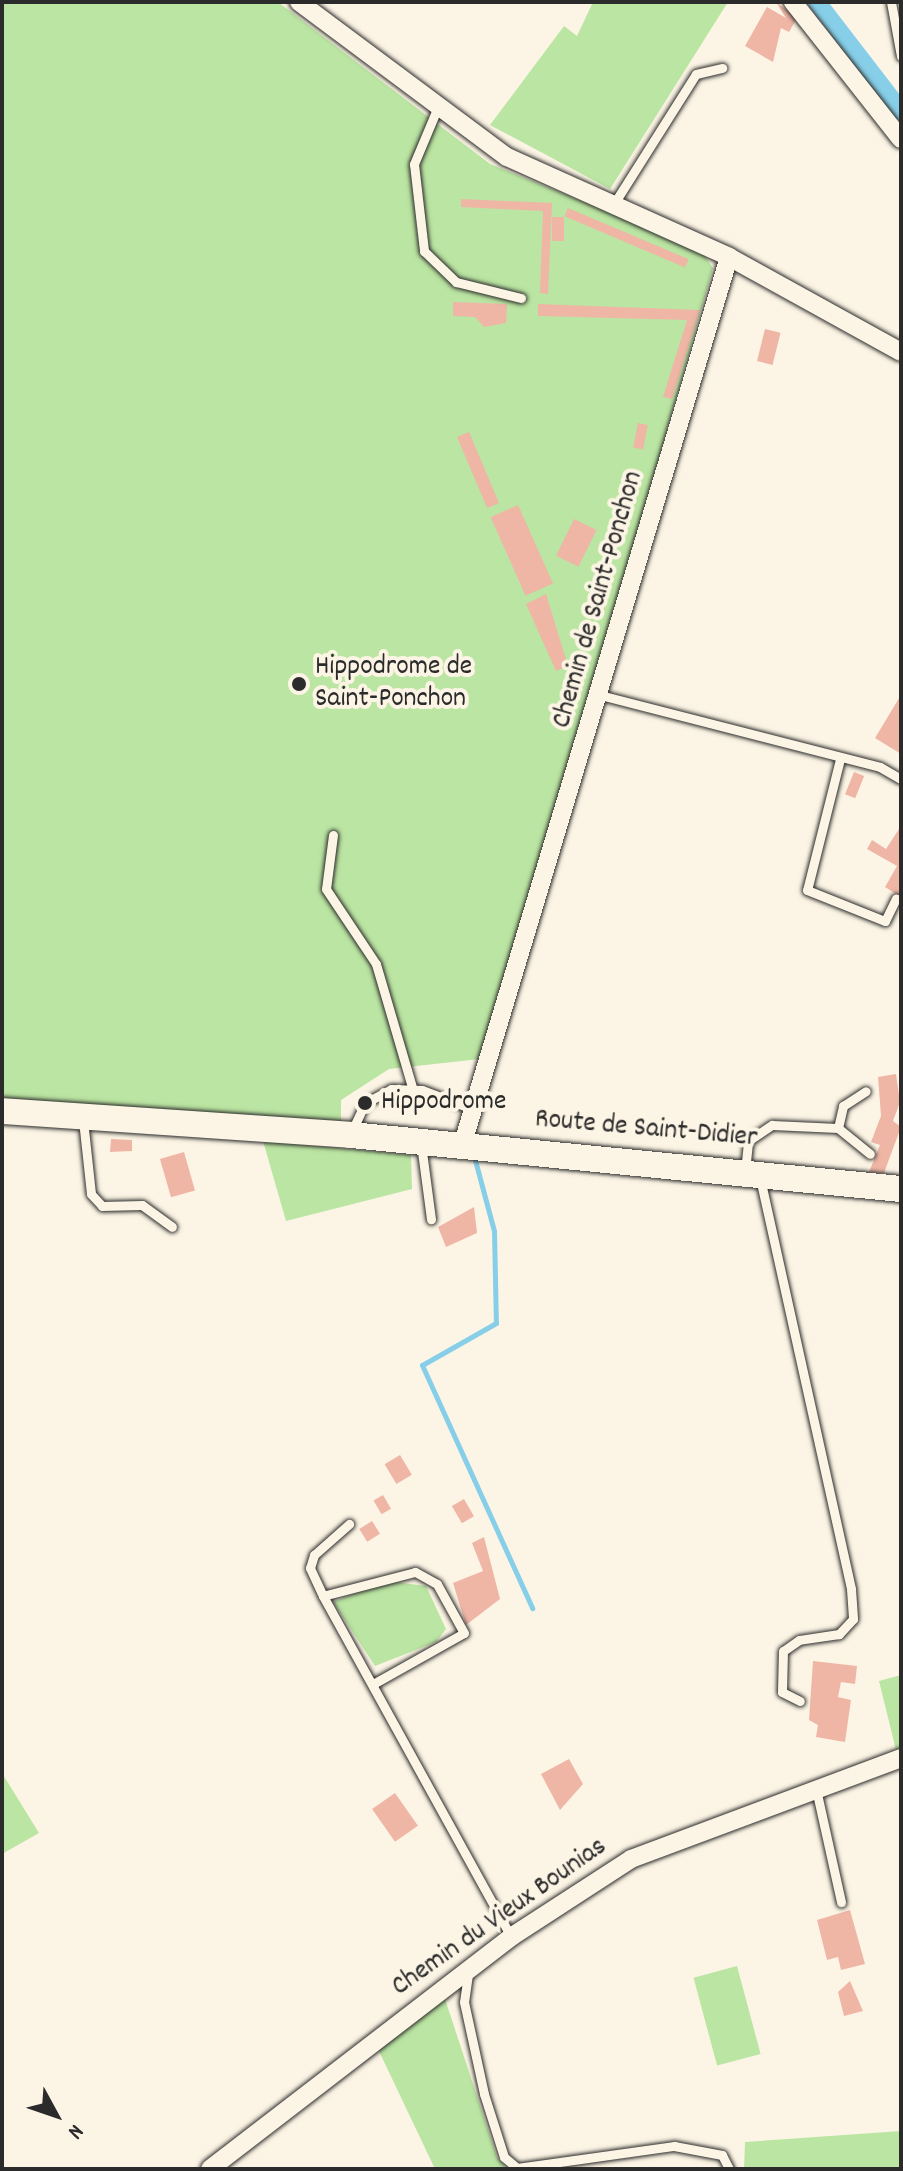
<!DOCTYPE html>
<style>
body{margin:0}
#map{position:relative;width:903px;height:2171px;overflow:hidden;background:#fcf5e5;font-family:Dekko,sans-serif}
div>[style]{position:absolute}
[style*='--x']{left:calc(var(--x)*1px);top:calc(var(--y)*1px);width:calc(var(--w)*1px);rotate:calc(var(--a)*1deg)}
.green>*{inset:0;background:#bbe5a2;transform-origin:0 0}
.stream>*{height:5px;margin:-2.5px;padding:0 2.5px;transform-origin:2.5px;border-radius:2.5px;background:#87cfe8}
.canal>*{height:18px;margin:-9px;padding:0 9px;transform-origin:9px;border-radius:9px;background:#87cfe8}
.building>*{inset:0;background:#efb6a6;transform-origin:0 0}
.roads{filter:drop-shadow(0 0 2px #2b2b2b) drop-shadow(0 0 2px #2b2b2b)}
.service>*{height:9px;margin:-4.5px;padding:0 4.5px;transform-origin:4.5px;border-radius:4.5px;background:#fcf5e5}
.minor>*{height:18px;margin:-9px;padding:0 9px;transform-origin:9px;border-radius:9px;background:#fcf5e5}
.secondary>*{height:26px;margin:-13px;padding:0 13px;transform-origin:13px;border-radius:13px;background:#fcf5e5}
.dots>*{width:22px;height:22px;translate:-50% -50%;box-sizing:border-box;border:4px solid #fcf5e5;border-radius:50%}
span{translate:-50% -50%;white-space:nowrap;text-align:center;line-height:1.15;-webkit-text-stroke:8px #fcf5e5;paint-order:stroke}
.street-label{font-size:28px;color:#2b2b2b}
.poi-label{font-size:28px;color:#2b2b2b}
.left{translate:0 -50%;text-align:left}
.frame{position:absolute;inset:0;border:4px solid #2b2b2b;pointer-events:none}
.north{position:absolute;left:16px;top:2075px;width:80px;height:80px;-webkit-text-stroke:6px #fcf5e5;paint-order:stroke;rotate:130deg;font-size:22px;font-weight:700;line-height:32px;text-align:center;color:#2b2b2b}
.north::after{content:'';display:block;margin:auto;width:28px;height:36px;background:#2b2b2b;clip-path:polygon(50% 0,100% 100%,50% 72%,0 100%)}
</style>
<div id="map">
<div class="green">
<div style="clip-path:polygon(2px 2px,278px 2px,490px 164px,700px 249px,713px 268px,489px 1058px,389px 1069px,341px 1100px,341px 1121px,2px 1099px)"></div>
<div style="clip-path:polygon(593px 2px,728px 2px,610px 189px,490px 125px,564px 26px,577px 36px)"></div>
<div style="clip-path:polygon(263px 1141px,411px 1155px,412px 1189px,286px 1221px)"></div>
<div style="clip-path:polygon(387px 1581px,426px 1586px,446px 1629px,436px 1642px,375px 1666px,333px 1602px)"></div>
<div style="clip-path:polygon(901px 1675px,901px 1748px,896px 1750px,879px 1681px)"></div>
<div style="clip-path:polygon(2px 1773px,39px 1833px,2px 1854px)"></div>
<div style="left:737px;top:1966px;width:91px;height:45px;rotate:75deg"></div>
<div style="clip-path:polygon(445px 1999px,497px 2157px,507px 2169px,435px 2169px,377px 2047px)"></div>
<div style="clip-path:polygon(901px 2131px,901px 2169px,744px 2169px,745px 2142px)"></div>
</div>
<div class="stream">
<div style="--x:475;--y:1160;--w:73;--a:75"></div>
<div style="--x:494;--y:1231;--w:92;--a:88.8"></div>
<div style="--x:496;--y:1323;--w:85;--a:150.4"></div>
<div style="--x:422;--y:1365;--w:267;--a:65.6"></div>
</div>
<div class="canal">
<div style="--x:817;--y:2;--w:138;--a:52.4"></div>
</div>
<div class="building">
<div style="clip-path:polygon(776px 2px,797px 18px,789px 32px,781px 28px,773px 62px,745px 46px,767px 7px,786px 18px)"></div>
<div style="clip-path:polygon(461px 199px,552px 203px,548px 294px,540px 293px,543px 211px,461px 207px)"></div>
<div style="left:568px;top:208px;width:131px;height:9px;rotate:23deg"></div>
<div style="left:552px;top:217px;width:12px;height:24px"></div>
<div style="clip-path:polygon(453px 302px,507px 304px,506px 323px,484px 327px,475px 317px,453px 316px)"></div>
<div style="clip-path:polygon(538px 304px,700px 310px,672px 399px,663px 397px,687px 320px,538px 316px)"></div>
<div style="left:765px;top:329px;width:16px;height:33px;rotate:14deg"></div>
<div style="left:638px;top:423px;width:10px;height:25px;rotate:11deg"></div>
<div style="left:469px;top:432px;width:77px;height:13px;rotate:67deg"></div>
<div style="left:518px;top:505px;width:86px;height:30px;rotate:66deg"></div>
<div style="left:574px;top:519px;width:25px;height:41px;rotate:26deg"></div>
<div style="clip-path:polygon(594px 586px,608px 589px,604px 611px,588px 605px)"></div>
<div style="clip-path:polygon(546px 594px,568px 666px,556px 671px,526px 604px)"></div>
<div style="clip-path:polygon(901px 695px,901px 754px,875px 738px)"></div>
<div style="left:854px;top:772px;width:11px;height:24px;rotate:22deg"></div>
<div style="clip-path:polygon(901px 826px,901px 897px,885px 887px,897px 866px,867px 849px,872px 840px,886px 849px)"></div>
<div style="clip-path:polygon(896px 1074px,900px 1102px,893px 1121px,901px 1127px,884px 1173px,869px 1172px,880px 1145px,871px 1142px,881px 1116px,878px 1077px)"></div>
<div style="clip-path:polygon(111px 1139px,132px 1140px,132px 1151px,110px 1152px)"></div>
<div style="left:184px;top:1152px;width:40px;height:25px;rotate:74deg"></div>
<div style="clip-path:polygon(474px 1207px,477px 1233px,446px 1247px,438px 1227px)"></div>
<div style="left:400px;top:1455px;width:23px;height:18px;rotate:59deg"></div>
<div style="left:383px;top:1495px;width:16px;height:11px;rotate:60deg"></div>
<div style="left:464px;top:1499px;width:20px;height:14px;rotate:60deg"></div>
<div style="left:372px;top:1521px;width:15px;height:15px;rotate:58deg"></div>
<div style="clip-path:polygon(484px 1537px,500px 1599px,466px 1625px,453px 1583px,483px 1571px,472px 1543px)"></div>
<div style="clip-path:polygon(813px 1661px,857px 1666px,855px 1684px,841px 1682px,838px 1697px,851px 1700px,845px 1742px,816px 1737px,818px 1725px,809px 1720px)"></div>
<div style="clip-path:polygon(569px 1759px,583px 1784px,560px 1810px,541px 1774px)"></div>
<div style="left:395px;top:1793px;width:40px;height:28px;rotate:55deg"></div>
<div style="clip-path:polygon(850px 1910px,865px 1964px,841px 1970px,838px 1957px,827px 1960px,817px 1920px)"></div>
<div style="clip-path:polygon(850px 1981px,863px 2011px,844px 2016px,838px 1992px)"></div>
</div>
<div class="roads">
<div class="service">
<div style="--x:891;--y:2;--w:55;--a:79.5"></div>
<div style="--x:437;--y:109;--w:60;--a:112.7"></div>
<div style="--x:414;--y:164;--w:88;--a:83.4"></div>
<div style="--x:424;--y:251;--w:45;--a:44.1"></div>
<div style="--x:456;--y:282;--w:67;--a:13.8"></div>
<div style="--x:615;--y:202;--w:151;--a:-57.7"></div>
<div style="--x:696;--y:74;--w:27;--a:-13"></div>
<div style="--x:600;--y:695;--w:289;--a:14.4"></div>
<div style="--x:880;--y:767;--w:24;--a:30"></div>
<div style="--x:840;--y:759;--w:135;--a:104.1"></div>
<div style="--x:807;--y:890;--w:84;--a:21.7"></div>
<div style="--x:885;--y:921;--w:25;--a:-64"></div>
<div style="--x:333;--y:835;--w:54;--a:97.4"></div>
<div style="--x:326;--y:889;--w:90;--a:56.3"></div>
<div style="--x:376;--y:964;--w:128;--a:73.7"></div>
<div style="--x:83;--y:1120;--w:74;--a:83.8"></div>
<div style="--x:91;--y:1194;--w:16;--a:47"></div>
<div style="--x:102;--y:1206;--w:40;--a:-1.4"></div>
<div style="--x:142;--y:1205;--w:37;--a:36"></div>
<div style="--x:838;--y:1128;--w:41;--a:39.1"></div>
<div style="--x:351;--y:1133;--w:33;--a:-65"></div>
<div style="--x:365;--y:1103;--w:30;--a:-28"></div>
<div style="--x:391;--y:1089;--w:31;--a:2"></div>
<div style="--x:422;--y:1090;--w:57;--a:20.7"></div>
<div style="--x:421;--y:1144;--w:76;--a:82.4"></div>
<div style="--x:745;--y:1171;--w:30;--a:-84"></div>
<div style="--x:748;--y:1141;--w:29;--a:-34"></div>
<div style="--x:772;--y:1125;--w:66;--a:2.6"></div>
<div style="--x:838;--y:1128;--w:23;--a:-77"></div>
<div style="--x:843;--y:1106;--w:27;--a:-33"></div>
<div style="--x:760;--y:1178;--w:421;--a:77.5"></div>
<div style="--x:851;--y:1589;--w:30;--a:86"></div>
<div style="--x:853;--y:1619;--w:21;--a:133"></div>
<div style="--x:839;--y:1634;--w:40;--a:171.5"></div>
<div style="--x:799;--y:1640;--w:19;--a:145"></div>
<div style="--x:783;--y:1651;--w:41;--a:91.4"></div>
<div style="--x:782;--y:1692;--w:20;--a:27"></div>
<div style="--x:323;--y:1596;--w:31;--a:-115"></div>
<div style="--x:310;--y:1568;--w:14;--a:-73"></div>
<div style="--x:314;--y:1555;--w:47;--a:-41.5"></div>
<div style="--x:373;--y:1684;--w:104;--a:-29.3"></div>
<div style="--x:464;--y:1633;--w:56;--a:-118.9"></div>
<div style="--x:437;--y:1584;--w:25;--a:-151"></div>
<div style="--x:415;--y:1572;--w:95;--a:165.4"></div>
<div style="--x:323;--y:1596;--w:389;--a:61.1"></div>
<div style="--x:816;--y:1789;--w:116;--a:77.5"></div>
<div style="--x:468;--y:1974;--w:28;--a:98"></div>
<div style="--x:464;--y:2002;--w:94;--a:77.7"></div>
<div style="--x:484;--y:2094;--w:66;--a:72.4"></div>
<div style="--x:504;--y:2157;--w:17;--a:40"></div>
<div style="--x:517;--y:2168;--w:159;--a:-8"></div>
<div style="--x:674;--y:2146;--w:49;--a:10.6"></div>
<div style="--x:722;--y:2155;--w:16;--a:63"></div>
</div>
<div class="minor">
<div style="--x:299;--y:2;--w:259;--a:36.7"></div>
<div style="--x:507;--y:157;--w:243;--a:24.2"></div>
<div style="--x:729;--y:257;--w:196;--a:28.9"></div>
<div style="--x:793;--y:2;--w:174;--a:51.8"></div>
<div style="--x:462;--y:1146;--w:928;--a:-73.28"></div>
<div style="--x:210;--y:2169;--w:380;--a:-37.6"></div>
<div style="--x:511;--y:1937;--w:143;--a:-33"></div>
<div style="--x:631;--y:1859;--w:288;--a:-20.5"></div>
</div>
<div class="secondary">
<div style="--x:2;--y:1111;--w:350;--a:3.9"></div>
<div style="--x:351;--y:1135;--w:553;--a:5.61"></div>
</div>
</div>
<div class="dots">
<div style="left:299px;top:684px;background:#2b2b2b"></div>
<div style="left:365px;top:1103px;background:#2b2b2b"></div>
</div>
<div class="street-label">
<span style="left:599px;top:600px;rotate:-74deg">Chemin de Saint-Ponchon</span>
<span style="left:646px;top:1130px;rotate:5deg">Route de Saint-Didier</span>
<span style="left:500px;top:1918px;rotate:-35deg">Chemin du Vieux Bounias</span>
</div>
<div class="poi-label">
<span class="left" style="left:315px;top:684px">Hippodrome de<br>Saint-Ponchon</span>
<span class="left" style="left:381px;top:1103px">Hippodrome</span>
</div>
<div class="frame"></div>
<div class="north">N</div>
</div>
